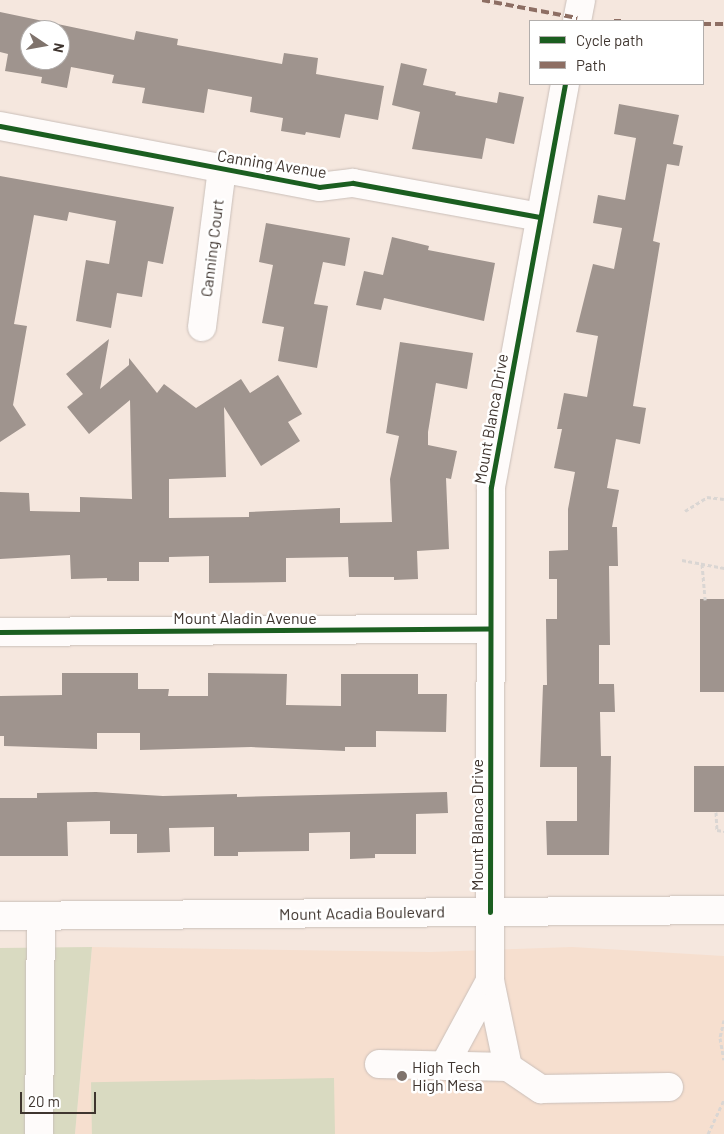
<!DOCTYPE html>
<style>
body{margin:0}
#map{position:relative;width:724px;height:1134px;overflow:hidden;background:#f5e7de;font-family:Barlow,sans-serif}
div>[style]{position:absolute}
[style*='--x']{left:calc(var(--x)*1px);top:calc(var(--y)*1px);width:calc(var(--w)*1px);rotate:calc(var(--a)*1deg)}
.built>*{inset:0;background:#f6dfcf}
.green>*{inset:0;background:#d9dac1;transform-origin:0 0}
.building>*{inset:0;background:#9f948e;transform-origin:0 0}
.path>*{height:3px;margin-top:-1.5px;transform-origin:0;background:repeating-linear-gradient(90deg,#dad6d3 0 4px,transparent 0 6.5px)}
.roads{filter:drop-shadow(0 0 1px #cabfb9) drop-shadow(0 0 1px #cabfb9)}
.minor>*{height:28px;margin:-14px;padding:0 14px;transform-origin:14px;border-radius:14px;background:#fefbfa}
.major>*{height:28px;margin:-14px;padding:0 14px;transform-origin:14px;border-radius:14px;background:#fefbfa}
.quiet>*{height:4px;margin-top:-2px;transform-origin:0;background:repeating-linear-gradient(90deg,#8d6e63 0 8px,transparent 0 12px)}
.cycleway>*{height:5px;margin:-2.5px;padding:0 2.5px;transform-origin:2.5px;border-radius:2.5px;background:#1b5e20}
.dots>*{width:14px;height:14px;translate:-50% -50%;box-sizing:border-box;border:2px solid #fff;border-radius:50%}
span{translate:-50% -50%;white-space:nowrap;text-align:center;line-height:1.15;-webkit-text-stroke:5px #fff;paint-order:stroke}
.street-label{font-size:16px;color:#3f352f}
.poi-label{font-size:16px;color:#3f352f}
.left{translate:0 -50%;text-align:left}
.legend{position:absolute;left:529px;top:20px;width:175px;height:65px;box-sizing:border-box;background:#fff;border:1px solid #b2aeac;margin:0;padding:6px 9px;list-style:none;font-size:15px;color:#3f352f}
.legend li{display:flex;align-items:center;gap:10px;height:25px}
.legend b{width:25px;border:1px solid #b2aeac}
.north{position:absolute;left:20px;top:20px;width:50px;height:50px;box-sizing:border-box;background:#fff;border:1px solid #b2aeac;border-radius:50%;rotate:102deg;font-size:14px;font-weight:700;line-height:20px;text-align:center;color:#3f352f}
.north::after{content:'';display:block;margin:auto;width:18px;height:22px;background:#7f736c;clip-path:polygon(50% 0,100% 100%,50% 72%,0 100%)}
.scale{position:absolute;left:20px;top:1092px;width:76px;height:22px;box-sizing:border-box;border:2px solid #3f352f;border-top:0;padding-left:6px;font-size:15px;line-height:18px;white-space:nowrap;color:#3f352f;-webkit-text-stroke:4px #fff;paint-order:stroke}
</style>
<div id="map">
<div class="built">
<div style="clip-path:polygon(92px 947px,430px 952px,572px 947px,724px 956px,724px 1134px,75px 1134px)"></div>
</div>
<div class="green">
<div style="clip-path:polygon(92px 947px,75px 1134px,0 1134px,0 948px)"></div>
<div style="left:334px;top:1078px;width:56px;height:243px;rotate:89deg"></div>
</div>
<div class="building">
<div style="clip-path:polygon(evenodd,0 12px,134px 40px,136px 31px,178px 39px,177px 45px,282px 64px,284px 53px,318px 58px,316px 74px,384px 86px,378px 120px,345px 114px,340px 138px,306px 132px,305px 135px,281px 131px,283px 118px,250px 112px,252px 97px,208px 89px,204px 113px,142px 103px,145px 88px,112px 83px,114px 75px,71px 67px,67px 88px,41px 83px,42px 77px,5px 71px,8px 54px,0 52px,0 12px,30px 30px,60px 30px,60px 60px,30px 60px,30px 30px)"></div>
<div style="clip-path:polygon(401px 63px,427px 69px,423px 85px,456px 92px,455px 95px,497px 103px,499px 92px,524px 97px,514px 144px,486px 138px,482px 159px,412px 149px,420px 112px,392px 105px)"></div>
<div style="clip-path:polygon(619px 104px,679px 115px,673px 144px,683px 146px,679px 166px,667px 164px,653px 241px,660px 243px,633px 406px,646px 408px,640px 444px,616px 439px,607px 488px,619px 490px,612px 527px,617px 527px,618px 566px,609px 566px,610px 645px,599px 645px,599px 684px,614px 684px,615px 712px,600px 712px,601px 756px,611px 756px,609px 855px,547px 855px,546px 821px,577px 821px,577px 767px,540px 767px,543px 685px,547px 685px,546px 619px,557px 619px,557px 579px,549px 579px,549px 551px,568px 550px,568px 509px,575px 472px,554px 468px,562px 429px,557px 429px,564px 393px,587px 397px,598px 336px,576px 332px,593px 264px,614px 269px,622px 228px,593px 223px,598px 195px,625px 200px,636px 138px,614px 134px)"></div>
<div style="clip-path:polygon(0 176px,174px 207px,163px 264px,148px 261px,142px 297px,117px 293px,111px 328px,76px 321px,86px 260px,109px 264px,116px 221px,69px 212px,67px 221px,34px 215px,14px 324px,27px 326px,13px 405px,26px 425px,0 442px)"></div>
<div style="clip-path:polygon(266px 223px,350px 238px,345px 266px,323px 262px,314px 304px,328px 306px,317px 368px,278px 361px,284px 327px,262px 323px,273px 265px,259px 262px)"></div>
<div style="clip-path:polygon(392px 237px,429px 246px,428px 250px,495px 263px,484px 321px,384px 298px,381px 310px,356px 305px,364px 271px,383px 275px)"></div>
<div style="clip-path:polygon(109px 339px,100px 389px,129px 365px,129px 358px,157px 393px,164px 384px,196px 408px,241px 379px,250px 393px,278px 375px,302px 414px,288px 422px,300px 441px,261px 466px,224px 407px,226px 477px,169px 479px,169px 518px,249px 517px,249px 512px,340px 508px,340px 523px,392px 522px,390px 479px,399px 436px,386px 433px,400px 342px,473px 353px,467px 389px,436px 383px,428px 432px,428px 445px,457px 451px,451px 479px,446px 478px,449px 549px,417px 551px,418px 579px,394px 580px,394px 577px,349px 577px,348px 557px,286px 558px,286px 582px,209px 583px,209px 556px,169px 557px,169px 562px,139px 562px,139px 581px,107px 581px,107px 578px,71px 579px,70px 555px,0 559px,0 492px,29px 493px,30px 511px,80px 512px,80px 497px,132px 499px,130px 400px,89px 434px,67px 407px,83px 394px,66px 374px)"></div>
<div style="left:724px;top:599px;width:93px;height:24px;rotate:90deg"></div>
<div style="clip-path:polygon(62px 673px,138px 673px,138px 689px,169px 689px,168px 696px,208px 696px,208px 673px,287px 674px,286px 705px,341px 706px,341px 674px,418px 674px,418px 694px,447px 694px,446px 732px,376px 731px,376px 747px,345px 747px,345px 751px,251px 747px,140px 750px,140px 733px,97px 733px,97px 749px,4px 746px,4px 736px,0 736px,0 696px,62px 695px)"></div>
<div style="left:694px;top:766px;width:30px;height:46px"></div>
<div style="clip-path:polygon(96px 792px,163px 796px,237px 794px,237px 797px,447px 792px,448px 813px,416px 814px,416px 854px,375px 854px,375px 858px,350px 859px,350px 832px,309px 833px,309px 851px,238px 852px,238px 856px,214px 856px,214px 827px,169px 828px,170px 852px,137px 853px,137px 834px,110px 834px,110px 821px,67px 822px,68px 856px,0 856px,0 798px,37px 798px,37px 793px)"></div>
</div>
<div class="path">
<div style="--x:685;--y:511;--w:26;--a:-32"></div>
<div style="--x:707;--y:497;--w:17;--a:7"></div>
<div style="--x:682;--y:560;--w:43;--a:10.8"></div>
<div style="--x:702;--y:564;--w:36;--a:85"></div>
<div style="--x:716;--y:812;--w:18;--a:87"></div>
<div style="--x:717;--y:830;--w:7;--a:8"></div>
<div style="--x:724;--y:1020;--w:18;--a:103"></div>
<div style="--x:720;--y:1038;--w:22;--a:80"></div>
<div style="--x:708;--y:1134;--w:38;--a:-65"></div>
</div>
<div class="roads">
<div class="minor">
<div style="--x:577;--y:21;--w:21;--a:-79"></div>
<div style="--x:0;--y:126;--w:325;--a:10.8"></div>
<div style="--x:319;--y:187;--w:34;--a:-7"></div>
<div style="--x:353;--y:183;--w:190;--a:10.3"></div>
<div style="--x:202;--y:327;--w:159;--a:-82.8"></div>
<div style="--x:0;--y:632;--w:490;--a:-0.4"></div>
<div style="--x:379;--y:1064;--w:129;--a:1.3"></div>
<div style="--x:508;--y:1067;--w:40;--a:34"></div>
<div style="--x:541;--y:1089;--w:128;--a:-0.9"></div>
<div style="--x:444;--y:1066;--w:97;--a:-61.6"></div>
<div style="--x:508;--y:1067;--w:88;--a:-101.8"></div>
<div style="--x:490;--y:981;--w:494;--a:-89.9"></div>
<div style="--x:491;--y:487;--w:410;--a:-79.6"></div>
<div style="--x:39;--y:1134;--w:218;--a:-89.5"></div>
</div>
<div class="major">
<div style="--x:0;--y:916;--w:724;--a:-0.47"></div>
</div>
</div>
<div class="quiet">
<div style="--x:482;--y:0;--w:97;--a:10.7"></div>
<div style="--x:614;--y:21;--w:7;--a:0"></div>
<div style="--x:703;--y:24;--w:21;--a:0"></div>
</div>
<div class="cycleway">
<div style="--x:0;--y:126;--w:325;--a:10.8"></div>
<div style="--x:319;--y:187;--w:34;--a:-7"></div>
<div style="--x:353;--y:183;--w:190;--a:10.3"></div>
<div style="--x:0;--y:632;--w:490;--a:-0.4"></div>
<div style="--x:490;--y:912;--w:425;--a:-89.9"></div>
<div style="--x:491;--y:487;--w:410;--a:-79.6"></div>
</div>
<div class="dots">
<div style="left:402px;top:1076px;background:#7f736c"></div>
</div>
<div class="street-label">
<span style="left:272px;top:164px;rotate:9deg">Canning Avenue</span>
<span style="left:212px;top:248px;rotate:-83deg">Canning Court</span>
<span style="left:491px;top:419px;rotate:-80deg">Mount Blanca Drive</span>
<span style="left:245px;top:618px">Mount Aladin Avenue</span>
<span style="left:477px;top:825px;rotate:-90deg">Mount Blanca Drive</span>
<span style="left:362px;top:913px;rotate:-1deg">Mount Acadia Boulevard</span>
</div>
<div class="poi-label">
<span class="left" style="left:412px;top:1076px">High Tech<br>High Mesa</span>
</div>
<ul class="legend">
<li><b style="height:6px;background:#1b5e20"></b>Cycle path</li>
<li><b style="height:6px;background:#8d6e63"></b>Path</li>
</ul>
<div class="north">N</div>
<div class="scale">20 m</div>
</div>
